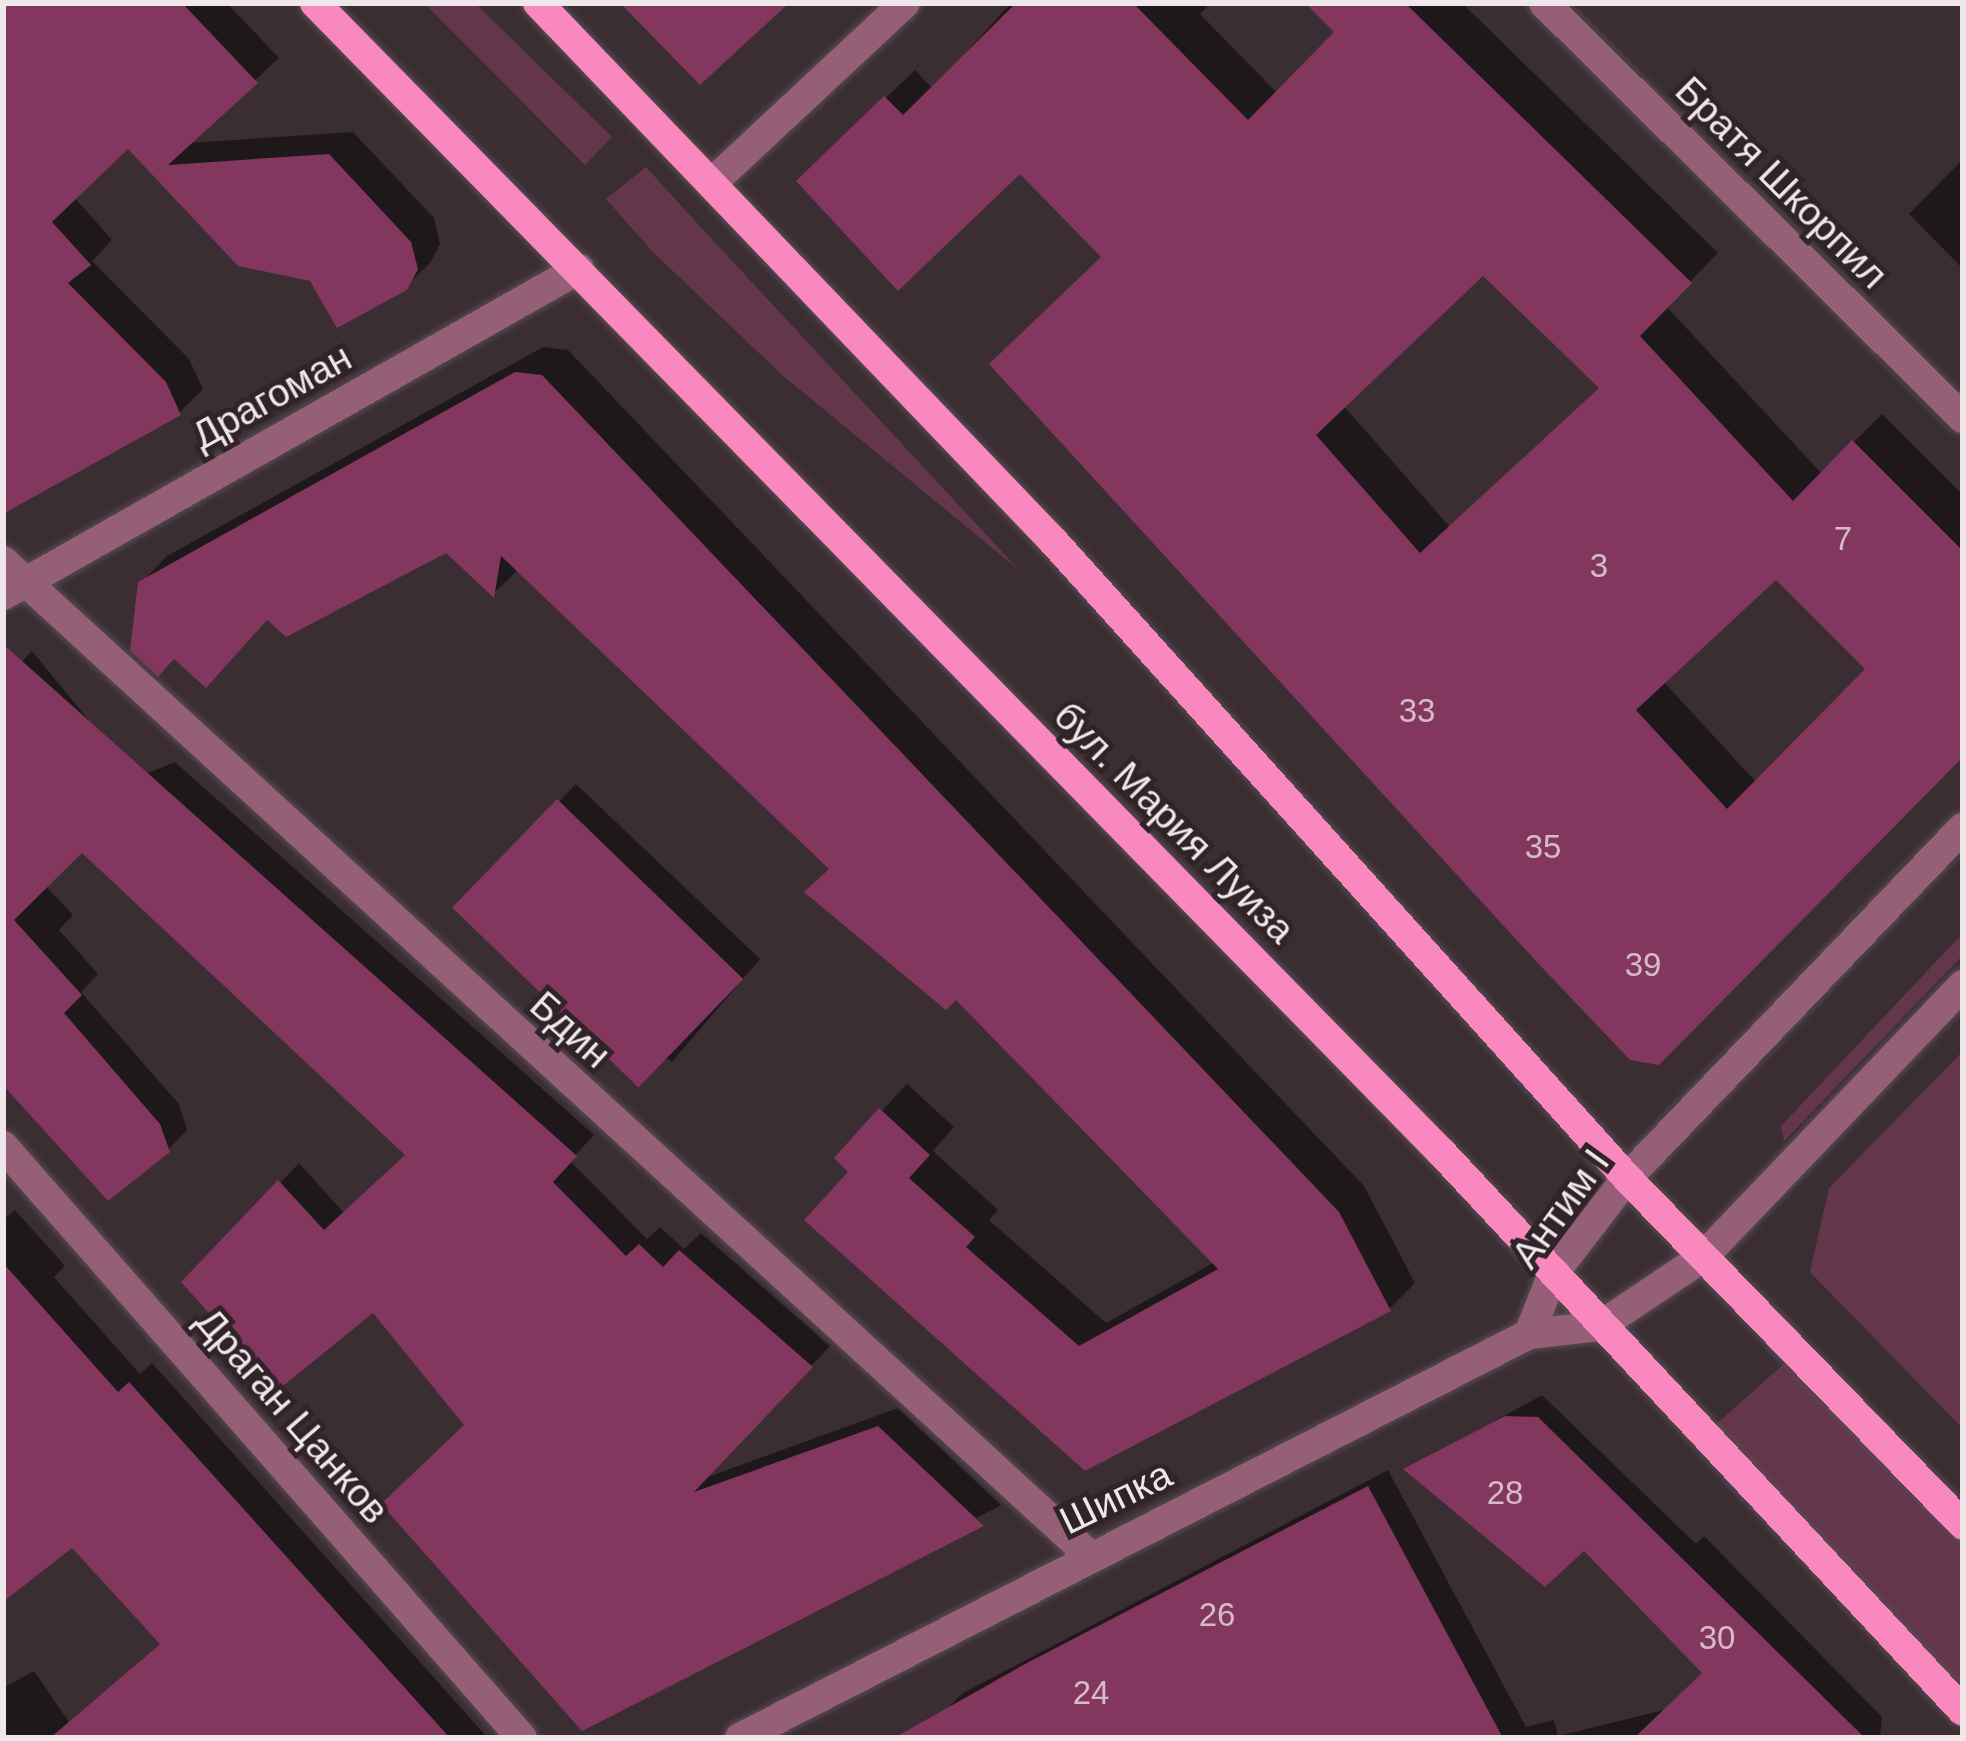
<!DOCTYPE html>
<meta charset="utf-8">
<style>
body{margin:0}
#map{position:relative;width:1966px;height:1741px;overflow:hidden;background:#3b2e33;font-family:Helvetica,sans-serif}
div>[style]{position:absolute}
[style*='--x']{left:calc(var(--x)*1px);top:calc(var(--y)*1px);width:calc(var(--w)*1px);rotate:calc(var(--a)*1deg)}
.green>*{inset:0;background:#64364c}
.shadow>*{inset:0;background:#0007}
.building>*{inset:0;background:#83365e;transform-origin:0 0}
.roads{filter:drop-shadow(0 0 3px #584c50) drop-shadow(0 0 3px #584c50)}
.minor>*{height:30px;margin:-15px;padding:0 15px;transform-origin:15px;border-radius:15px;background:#965f78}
.tertiary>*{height:30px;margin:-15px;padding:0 15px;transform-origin:15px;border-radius:15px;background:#965f78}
.primary>*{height:30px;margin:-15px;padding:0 15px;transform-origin:15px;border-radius:15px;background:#f888be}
span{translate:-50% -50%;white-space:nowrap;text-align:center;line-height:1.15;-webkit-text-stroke:10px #312429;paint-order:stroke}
.number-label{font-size:33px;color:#d5bbc8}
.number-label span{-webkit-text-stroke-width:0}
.street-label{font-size:39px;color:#f0e7eb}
.frame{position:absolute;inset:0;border:6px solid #f0e7eb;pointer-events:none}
</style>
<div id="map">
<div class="green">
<div style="clip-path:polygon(424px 3px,475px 3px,612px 137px,585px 165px)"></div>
<div style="clip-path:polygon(646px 167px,695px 221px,1019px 570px,781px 374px,653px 252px,606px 199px)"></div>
<div style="clip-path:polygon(1963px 933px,1963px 955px,1784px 1141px,1781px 1126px)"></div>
<div style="clip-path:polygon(1963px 1051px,1963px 1429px,1810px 1272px,1829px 1188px)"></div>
<div style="clip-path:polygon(1796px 1353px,1963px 1525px,1963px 1706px,1703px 1436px)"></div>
</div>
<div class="shadow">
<div style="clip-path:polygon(3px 3px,227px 3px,279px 58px,188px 143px,353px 132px,434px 218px,440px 244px,430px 263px,405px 287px,312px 279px,128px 145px,74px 197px,112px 240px,92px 261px,189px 359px,203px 389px,179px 413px,3px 487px)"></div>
<div style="clip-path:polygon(evenodd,1011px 3px,1211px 3px,1200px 14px,1278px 94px,1338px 32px,1309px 3px,1462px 3px,1718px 253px,1666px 306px,1822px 474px,1882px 414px,1963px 495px,1963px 754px,1639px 1061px,1104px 256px,1020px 170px,828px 153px,915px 70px,933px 89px,1011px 3px,1483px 271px,1602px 387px,1450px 527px,1343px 405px,1483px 271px,1011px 3px,1777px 576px,1869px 669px,1757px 783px,1663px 681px,1777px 576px)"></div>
<div style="clip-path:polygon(1963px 159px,1963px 269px,1909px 214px)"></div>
<div style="clip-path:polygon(543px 347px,568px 350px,1364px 1186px,1415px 1283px,1390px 1308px,1086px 1467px,838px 1158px,907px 1084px,954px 1127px,933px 1151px,998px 1210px,989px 1220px,1106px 1323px,1215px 1262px,832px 867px,519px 569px,494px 593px,447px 549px,268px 617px,141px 583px,167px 556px)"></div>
<div style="clip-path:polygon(32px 651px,136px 778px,175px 762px,594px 1135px,570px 1161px,647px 1239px,660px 1227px,684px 1249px,701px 1233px,830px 1346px,705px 1478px,898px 1408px,1001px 1505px,583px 1727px,468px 1425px,373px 1308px,186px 1282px,299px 1163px,345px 1214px,409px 1154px,82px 849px,45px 885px,73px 915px,59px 930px,98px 974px,81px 992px,179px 1104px,187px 1130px,168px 1150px,3px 1080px,3px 682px)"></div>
<div style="clip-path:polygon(576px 784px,760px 959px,672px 1062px,457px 907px)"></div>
<div style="clip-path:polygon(15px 1210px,65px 1266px,54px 1277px,140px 1374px,152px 1363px,488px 1738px,3px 1738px,3px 1688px,34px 1671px,69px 1722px,162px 1642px,72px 1544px,3px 1599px,3px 1220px)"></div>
<div style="clip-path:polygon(1542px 1395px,1696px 1544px,1704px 1536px,1882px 1717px,1880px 1738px,954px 1738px,944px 1712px,963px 1693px,1388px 1470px,1526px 1727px,1554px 1720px,1558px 1736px,1668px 1709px,1706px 1673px,1584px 1547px,1408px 1469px)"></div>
</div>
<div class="building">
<div style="clip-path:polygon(3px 3px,182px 3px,258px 83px,168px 165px,329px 154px,411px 242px,418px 269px,407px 290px,337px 328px,310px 281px,238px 266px,128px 149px,52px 222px,91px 265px,68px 283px,166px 382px,181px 415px,3px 514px)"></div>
<div style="clip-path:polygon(620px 3px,789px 3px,700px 85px)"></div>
<div style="clip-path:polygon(evenodd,1016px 3px,1133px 3px,1248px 120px,1334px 32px,1305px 3px,1405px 3px,1692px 283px,1640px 336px,1793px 501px,1852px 440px,1963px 551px,1963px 757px,1659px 1065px,1630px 1060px,1534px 959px,989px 364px,1101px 257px,1020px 174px,898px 291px,796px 181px,884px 96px,903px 115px,1016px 3px,1483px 276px,1599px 388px,1420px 553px,1316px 435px,1483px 276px,1016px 3px,1776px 580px,1865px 669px,1727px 809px,1636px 710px,1776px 580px)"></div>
<div style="clip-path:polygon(515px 372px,542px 375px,1339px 1212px,1391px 1311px,1085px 1471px,804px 1220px,848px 1172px,834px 1158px,879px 1108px,930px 1155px,909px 1178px,975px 1237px,966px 1247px,1079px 1346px,1218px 1269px,956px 1000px,946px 1010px,804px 892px,829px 869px,501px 556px,494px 598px,446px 553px,286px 637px,267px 620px,206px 688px,174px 659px,158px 677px,130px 651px,138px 582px)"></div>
<div style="clip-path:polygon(3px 644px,577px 1156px,553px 1182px,626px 1256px,639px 1244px,663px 1267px,679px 1250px,813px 1367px,694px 1492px,878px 1426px,984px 1526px,582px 1731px,381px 1504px,464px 1425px,373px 1313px,278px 1390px,181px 1282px,278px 1180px,324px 1230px,405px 1155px,82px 853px,14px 920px,82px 995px,64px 1013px,160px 1124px,170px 1152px,108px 1201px,3px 1085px)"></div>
<div style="left:557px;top:799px;width:259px;height:151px;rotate:44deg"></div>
<div style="clip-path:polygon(3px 1263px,118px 1392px,129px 1382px,450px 1738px,50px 1738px,160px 1644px,72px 1548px,3px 1602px)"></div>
<div style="clip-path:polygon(1505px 1416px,1538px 1417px,1865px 1738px,1634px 1738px,1702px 1673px,1584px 1551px,1545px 1587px,1403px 1469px)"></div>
<div style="clip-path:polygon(1368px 1486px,1503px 1738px,894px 1738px,1025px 1664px)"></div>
</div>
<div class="roads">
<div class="minor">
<div style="--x:1544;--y:3;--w:590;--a:44.73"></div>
<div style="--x:714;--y:181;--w:261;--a:-43"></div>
<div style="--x:3;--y:561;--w:1471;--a:42.46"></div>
<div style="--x:3;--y:595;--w:662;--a:-29.51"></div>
<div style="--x:3;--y:1146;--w:787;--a:48.76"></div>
</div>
<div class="tertiary">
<div style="--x:1529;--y:1334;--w:65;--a:-68.2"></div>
<div style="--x:1553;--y:1274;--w:121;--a:-52.4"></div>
<div style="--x:1627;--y:1178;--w:485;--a:-46.2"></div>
<div style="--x:740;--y:1738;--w:886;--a:-27.11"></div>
<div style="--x:1529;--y:1334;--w:71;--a:-6.4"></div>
<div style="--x:1600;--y:1326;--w:124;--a:-33.8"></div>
<div style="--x:1703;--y:1257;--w:376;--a:-46.3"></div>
</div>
<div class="primary">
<div style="--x:315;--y:3;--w:1610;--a:45.58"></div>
<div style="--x:1442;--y:1153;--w:763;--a:46.96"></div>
<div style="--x:538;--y:3;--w:746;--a:46.25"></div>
<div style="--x:1054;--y:542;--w:856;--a:47.98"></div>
<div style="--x:1627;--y:1178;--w:483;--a:45.9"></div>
</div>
</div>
<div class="number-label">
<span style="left:1843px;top:539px">7</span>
<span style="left:1599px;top:566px">3</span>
<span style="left:1417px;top:711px">33</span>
<span style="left:1543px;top:847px">35</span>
<span style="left:1643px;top:965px">39</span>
<span style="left:1505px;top:1493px">28</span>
<span style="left:1217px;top:1615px">26</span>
<span style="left:1717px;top:1638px">30</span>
<span style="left:1091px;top:1693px">24</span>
</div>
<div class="street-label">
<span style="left:1781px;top:183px;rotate:45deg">Братя Шкорпил</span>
<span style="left:272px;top:397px;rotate:-29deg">Драгоман</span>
<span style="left:1174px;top:823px;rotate:45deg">бул. Мария Луиза</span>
<span style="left:570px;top:1030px;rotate:42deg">Бдин</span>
<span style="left:1561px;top:1209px;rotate:-54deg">Антим I</span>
<span style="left:292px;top:1416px;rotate:49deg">Драган Цанков</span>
<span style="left:1116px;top:1498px;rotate:-26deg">Шипка</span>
</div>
<div class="frame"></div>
</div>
